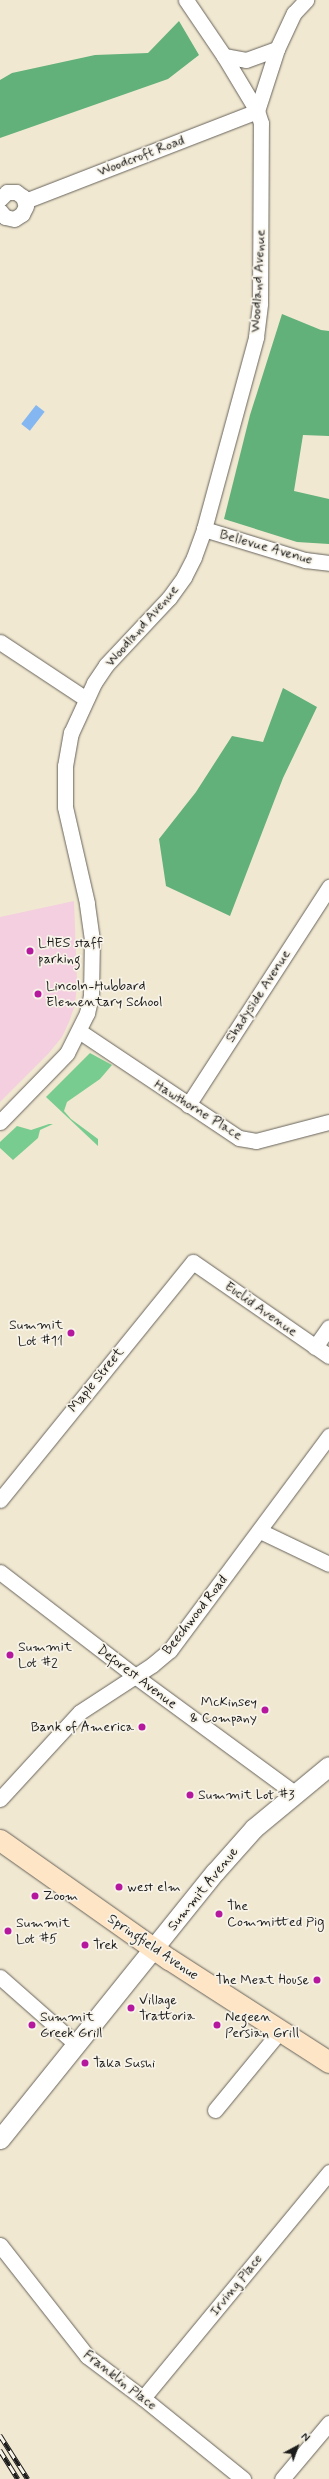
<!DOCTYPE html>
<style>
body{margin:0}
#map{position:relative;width:329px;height:2479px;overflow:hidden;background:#f1e8d1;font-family:Mynerve,sans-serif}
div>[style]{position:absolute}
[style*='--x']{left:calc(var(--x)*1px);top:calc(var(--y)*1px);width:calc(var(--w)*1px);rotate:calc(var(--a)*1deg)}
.built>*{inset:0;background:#f3cfdf}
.green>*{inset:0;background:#79cc8f}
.forest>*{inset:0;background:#62b07a}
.water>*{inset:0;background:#84b7f1;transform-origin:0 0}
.roads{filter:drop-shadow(0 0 1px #67635b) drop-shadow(0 0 1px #67635b)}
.minor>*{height:15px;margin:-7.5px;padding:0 7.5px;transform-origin:7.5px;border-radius:7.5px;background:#fff}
.tertiary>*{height:19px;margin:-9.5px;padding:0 9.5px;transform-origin:9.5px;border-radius:9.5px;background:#fff}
.secondary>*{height:21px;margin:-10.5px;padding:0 10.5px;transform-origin:10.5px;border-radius:10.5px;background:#fee5c5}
.rail>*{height:4.5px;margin-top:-2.25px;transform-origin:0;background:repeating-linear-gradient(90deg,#f7f3e8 0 9px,#1c1c1c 0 18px);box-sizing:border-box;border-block:1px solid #1c1c1c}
.dots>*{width:11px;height:11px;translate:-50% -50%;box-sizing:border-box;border:2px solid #f7f3e8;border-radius:50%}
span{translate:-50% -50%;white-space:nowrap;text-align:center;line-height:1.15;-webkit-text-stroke:3.5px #f7f3e8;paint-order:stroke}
.street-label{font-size:14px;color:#1c1c1c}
.poi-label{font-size:14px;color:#1c1c1c}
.left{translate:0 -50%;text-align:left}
.right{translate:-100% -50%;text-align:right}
.north{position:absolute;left:277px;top:2427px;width:40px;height:40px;-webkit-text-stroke:3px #f7f3e8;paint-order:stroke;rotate:41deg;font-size:11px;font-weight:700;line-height:16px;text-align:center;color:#1c1c1c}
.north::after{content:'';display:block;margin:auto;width:14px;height:18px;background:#1c1c1c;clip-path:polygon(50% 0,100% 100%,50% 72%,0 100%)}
</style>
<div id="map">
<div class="built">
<div style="clip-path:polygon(74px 901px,77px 983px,75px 1005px,69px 1022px,62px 1037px,48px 1054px,0 1102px,0 917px)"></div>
</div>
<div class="green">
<div style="clip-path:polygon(90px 1053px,112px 1065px,100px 1079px,67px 1102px,64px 1111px,71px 1119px,98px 1139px,98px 1146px,46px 1097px)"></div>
<div style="clip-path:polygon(49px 1124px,53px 1124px,40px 1130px,38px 1138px,13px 1160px,0 1148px,0 1142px,17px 1126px,31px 1130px)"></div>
</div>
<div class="forest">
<div style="clip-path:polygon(179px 21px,199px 55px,168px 79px,0 138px,0 80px,12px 73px,95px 55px,148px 53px)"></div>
<div style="clip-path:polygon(282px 314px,321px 330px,329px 331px,329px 436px,303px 435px,294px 491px,329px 499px,329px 544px,297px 542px,224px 519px,250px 415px)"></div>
<div style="clip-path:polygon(283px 688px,317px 707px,283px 778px,230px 916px,166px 886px,159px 839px,196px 792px,232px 736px,263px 742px)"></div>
</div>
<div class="water">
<div style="left:36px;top:405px;width:11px;height:24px;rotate:38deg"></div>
</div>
<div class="roads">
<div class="minor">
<div style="--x:224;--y:56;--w:22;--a:10"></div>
<div style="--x:246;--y:60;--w:33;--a:-20"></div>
<div style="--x:0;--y:199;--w:10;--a:-45"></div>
<div style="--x:7;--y:192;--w:9;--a:0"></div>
<div style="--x:16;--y:192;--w:9;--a:36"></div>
<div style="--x:23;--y:197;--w:9;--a:72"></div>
<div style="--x:26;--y:206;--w:9;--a:117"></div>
<div style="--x:22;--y:214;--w:9;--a:148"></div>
<div style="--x:14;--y:219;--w:9;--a:-167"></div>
<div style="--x:5;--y:217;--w:8;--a:-130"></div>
<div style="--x:25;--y:201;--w:249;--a:-21.2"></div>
<div style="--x:257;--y:111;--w:65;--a:-72.1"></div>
<div style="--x:277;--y:49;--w:40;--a:-65"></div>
<div style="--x:294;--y:13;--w:18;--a:-47"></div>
<div style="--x:204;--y:529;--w:106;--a:17.1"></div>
<div style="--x:305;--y:560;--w:24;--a:7"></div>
<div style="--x:0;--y:642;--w:103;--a:33.5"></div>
<div style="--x:79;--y:1031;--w:192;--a:33.8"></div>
<div style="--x:239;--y:1138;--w:17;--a:10"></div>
<div style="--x:256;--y:1141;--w:75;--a:-14.6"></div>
<div style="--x:188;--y:1105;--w:260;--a:-57.1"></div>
<div style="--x:0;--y:1122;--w:96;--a:-45.8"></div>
<div style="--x:67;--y:1053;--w:45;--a:-63.4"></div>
<div style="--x:87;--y:1013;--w:18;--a:-77"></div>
<div style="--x:91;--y:995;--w:55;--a:-89"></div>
<div style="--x:92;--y:940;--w:37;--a:-98"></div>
<div style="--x:87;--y:903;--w:98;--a:-102.9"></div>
<div style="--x:65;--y:807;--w:41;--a:-90"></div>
<div style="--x:65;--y:766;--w:34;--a:-80"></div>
<div style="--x:71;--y:733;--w:55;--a:-65.3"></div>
<div style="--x:94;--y:683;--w:22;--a:-56"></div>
<div style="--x:106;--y:665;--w:92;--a:-46.8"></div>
<div style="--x:169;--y:598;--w:26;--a:-54"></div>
<div style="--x:184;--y:577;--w:22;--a:-63"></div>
<div style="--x:194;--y:557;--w:30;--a:-70"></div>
<div style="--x:204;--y:529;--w:199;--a:-74.8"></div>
<div style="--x:256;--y:337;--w:34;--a:-83"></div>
<div style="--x:260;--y:303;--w:180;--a:-89.7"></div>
<div style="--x:261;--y:123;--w:13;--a:-108"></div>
<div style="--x:257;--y:111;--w:64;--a:-121"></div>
<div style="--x:224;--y:56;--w:68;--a:-124.2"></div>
<div style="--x:315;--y:1347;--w:24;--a:-55"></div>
<div style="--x:0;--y:1500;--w:306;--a:-51"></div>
<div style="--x:193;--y:1262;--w:165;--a:34.7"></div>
<div style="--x:260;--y:1531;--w:76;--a:25.6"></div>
<div style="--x:0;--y:1572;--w:170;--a:37.6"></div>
<div style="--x:135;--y:1676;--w:197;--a:36.3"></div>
<div style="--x:0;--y:1799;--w:118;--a:-47.4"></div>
<div style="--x:80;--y:1712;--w:86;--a:-33.1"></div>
<div style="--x:152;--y:1665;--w:23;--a:-40"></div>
<div style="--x:170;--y:1650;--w:267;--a:-53.4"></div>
<div style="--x:0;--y:1977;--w:103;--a:41.4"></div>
<div style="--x:215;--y:2110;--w:102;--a:-50.6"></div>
<div style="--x:0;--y:2245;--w:141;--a:51.9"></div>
<div style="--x:87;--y:2356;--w:70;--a:36.9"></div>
<div style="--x:143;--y:2398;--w:129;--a:39"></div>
<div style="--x:143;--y:2398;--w:293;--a:-50.5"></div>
<div style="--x:282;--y:2479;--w:73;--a:-50"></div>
</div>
<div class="tertiary">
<div style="--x:0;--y:2139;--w:343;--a:-51.2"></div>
<div style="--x:215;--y:1872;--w:59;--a:-48.4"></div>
<div style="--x:254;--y:1828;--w:97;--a:-39.6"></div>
</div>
<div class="secondary">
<div style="--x:0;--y:1840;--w:207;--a:35.2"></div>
<div style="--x:169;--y:1959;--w:190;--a:32.8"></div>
</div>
</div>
<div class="rail">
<div style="--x:0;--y:2435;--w:52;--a:57.5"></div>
<div style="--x:0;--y:2450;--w:34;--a:58"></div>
</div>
<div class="dots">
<div style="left:30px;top:951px;background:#b5179e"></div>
<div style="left:38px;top:994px;background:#b5179e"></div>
<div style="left:71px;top:1333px;background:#b5179e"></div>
<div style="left:10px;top:1655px;background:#b5179e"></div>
<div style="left:265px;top:1710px;background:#b5179e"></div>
<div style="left:142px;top:1727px;background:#b5179e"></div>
<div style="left:190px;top:1795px;background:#b5179e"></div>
<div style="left:119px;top:1887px;background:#b5179e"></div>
<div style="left:35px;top:1896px;background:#b5179e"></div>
<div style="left:219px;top:1914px;background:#b5179e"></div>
<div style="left:8px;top:1931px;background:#b5179e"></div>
<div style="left:85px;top:1945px;background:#b5179e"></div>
<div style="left:317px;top:1980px;background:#b5179e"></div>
<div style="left:131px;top:2008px;background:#b5179e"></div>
<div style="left:32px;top:2025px;background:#b5179e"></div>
<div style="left:217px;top:2025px;background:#b5179e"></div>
<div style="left:85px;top:2063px;background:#b5179e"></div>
</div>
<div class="street-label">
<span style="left:141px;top:156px;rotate:-21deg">Woodcroft Road</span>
<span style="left:258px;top:281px;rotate:-87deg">Woodland Avenue</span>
<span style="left:266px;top:547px;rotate:16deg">Bellevue Avenue</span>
<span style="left:142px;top:626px;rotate:-49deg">Woodland Avenue</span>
<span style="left:258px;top:996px;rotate:-57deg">Shadyside Avenue</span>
<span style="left:198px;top:1110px;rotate:32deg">Hawthorne Place</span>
<span style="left:261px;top:1309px;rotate:35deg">Euclid Avenue</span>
<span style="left:96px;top:1380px;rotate:-51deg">Maple Street</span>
<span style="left:195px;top:1615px;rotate:-52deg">Beechwood Road</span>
<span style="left:137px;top:1677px;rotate:37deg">Deforest Avenue</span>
<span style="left:203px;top:1889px;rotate:-51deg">Summit Avenue</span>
<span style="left:153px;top:1947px;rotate:34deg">Springfield Avenue</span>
<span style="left:236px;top:2285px;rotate:-51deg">Irving Place</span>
<span style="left:120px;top:2380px;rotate:38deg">Franklin Place</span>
</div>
<div class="poi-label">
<span class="left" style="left:38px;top:951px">LHES staff<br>parking</span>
<span class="left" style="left:46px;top:994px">Lincoln-Hubbard<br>Elementary School</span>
<span class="right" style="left:63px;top:1333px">Summit<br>Lot #11</span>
<span class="left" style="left:18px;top:1655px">Summit<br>Lot #2</span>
<span class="right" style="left:257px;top:1710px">McKinsey<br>&amp; Company</span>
<span class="right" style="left:134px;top:1727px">Bank of America</span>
<span class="left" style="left:198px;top:1795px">Summit Lot #3</span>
<span class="left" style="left:127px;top:1887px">west elm</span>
<span class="left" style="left:43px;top:1896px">Zoom</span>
<span class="left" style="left:227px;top:1914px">The<br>Committed Pig</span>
<span class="left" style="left:16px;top:1931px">Summit<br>Lot #5</span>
<span class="left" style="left:93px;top:1945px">Trek</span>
<span class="right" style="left:309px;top:1980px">The Meat House</span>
<span class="left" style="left:139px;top:2008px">Village<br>Trattoria</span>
<span class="left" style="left:40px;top:2025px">Summit<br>Greek Grill</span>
<span class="left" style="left:225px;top:2025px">Negeen<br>Persian Grill</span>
<span class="left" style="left:93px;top:2063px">Taka Sushi</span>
</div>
<div class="north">N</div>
</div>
